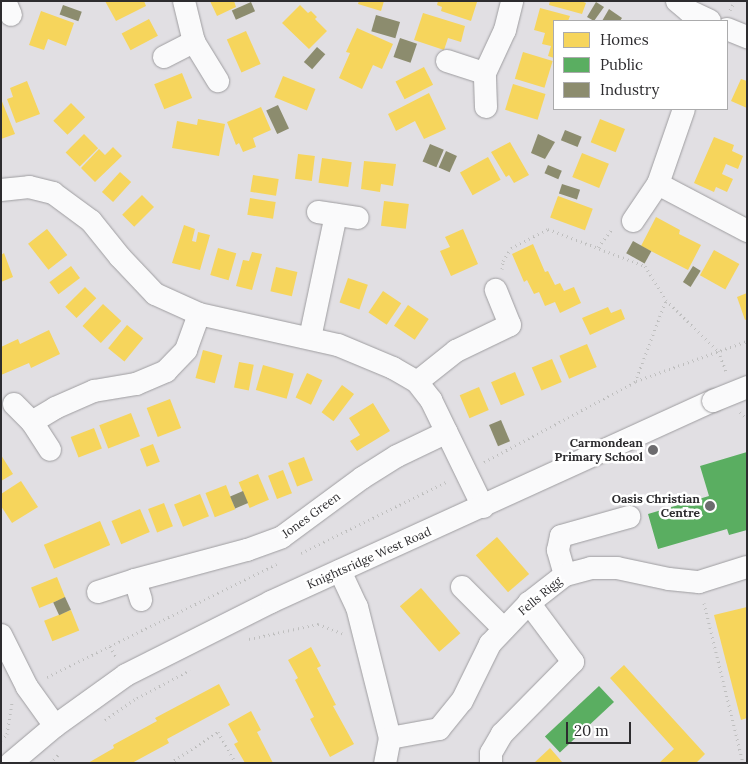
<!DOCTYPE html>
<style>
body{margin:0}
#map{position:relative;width:748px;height:764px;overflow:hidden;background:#e1dfe3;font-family:Lora,serif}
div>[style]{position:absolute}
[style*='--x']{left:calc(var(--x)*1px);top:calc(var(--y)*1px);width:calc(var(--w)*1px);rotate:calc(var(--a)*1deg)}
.homes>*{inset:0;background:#f6d55c;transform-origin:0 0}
.public>*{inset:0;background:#5aae61;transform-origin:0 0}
.industry>*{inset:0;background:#8c8c6e;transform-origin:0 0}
.path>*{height:3px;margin-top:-1.5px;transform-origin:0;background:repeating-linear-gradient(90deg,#bfbfbf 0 1px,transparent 0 5px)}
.roads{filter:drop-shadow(0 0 1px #9e9da0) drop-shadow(0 0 1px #9e9da0)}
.minor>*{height:22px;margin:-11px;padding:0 11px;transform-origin:11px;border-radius:11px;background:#fafafb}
.bridges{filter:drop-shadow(0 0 1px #9e9da0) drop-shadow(0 0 1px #9e9da0)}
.minor-bridge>*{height:22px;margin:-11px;padding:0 11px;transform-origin:11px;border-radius:11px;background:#fafafb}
.dots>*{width:14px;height:14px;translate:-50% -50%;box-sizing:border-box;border:2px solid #fff;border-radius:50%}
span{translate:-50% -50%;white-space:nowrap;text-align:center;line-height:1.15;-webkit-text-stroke:5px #fff;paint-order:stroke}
.poi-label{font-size:12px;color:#2d2c2f;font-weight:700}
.right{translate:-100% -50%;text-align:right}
.street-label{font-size:12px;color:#2d2c2f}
.frame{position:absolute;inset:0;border:2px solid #2d2c2f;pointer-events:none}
.legend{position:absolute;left:553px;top:20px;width:175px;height:90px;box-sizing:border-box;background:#fff;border:1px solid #ababac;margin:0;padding:6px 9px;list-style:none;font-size:15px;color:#2d2c2f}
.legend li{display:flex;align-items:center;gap:10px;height:25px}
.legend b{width:25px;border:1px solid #ababac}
.scale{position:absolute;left:566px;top:722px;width:65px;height:22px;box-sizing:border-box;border:2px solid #2d2c2f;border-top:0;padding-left:6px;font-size:15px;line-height:18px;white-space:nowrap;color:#2d2c2f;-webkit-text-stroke:4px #fff;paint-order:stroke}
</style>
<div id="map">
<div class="homes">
<div style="clip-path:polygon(105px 1px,144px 1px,146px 6px,116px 21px)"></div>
<div style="clip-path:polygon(210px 1px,234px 1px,236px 7px,217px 16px)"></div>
<div style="clip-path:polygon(359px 1px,384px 1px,381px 11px,358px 4px)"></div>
<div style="clip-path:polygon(438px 1px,473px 1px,477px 2px,471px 21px,441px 11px,442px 7px,437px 5px)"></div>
<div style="clip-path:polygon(550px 1px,581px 1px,586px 3px,582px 14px,549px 5px)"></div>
<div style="clip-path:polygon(300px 5px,308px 13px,311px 11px,317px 17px,315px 19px,327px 31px,309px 49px,282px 23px)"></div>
<div style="clip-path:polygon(540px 8px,570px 16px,568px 21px,554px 21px,554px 58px,548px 56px,551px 46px,542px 44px,545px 33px,534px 30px)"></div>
<div style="clip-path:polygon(41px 11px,74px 23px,66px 46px,48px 39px,44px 50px,29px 45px)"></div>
<div style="clip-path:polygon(423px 13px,465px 26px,461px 42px,448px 38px,444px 50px,414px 40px)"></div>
<div style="left:149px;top:19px;width:19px;height:31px;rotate:62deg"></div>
<div style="clip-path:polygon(357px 28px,393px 44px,382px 69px,373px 65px,362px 89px,339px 78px,350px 53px,346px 52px)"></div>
<div style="left:246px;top:31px;width:36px;height:21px;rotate:66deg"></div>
<div style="left:523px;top:52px;width:31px;height:28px;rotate:17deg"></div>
<div style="left:424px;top:67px;width:20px;height:32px;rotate:63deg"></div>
<div style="left:182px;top:73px;width:27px;height:30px;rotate:68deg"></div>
<div style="left:283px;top:76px;width:35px;height:23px;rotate:22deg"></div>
<div style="clip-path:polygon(741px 79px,747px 81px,747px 108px,731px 101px)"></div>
<div style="clip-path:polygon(27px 81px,40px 114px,16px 123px,7px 99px,13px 97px,10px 88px)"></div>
<div style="left:513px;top:84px;width:34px;height:27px;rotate:17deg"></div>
<div style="clip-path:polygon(429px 93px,446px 129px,424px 139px,415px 121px,396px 131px,388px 114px)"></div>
<div style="clip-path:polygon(1px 99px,15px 134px,1px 139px)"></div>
<div style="left:71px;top:103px;width:20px;height:25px;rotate:45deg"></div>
<div style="clip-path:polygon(261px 107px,271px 130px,253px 138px,256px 147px,243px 152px,239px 143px,236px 145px,227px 122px)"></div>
<div style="clip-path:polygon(198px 119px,225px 124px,219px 156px,172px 148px,177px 121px,197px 125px)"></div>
<div style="left:600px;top:119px;width:27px;height:25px;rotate:22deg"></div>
<div style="left:84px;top:134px;width:20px;height:26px;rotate:45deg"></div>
<div style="clip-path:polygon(714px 137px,734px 145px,732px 151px,743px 156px,738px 169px,726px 164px,722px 174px,733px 179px,727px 192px,716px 187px,714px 192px,694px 183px)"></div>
<div style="clip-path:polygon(510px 142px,529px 175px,514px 183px,509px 175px,506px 177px,491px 152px)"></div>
<div style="clip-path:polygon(113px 147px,122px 156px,95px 182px,81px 168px,99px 149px,105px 155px)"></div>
<div style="left:582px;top:153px;width:29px;height:26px;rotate:22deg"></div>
<div style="left:298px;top:154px;width:17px;height:25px;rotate:7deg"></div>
<div style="left:488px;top:157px;width:26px;height:32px;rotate:61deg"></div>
<div style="left:322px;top:158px;width:30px;height:25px;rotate:8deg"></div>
<div style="clip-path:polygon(364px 161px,396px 164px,393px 186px,381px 184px,380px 192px,361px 189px)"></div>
<div style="left:120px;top:172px;width:15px;height:27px;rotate:42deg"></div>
<div style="left:253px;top:175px;width:26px;height:17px;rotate:9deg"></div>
<div style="left:142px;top:195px;width:17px;height:28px;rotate:45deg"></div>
<div style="left:558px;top:196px;width:37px;height:23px;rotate:20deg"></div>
<div style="left:250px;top:198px;width:26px;height:17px;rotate:9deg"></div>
<div style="left:384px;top:201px;width:25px;height:25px;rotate:7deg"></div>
<div style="clip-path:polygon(656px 217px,680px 230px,679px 234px,701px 245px,688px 270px,641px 246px)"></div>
<div style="clip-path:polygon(184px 225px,195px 229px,192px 241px,196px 242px,198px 232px,210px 235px,200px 270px,172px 263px)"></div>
<div style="left:47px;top:229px;width:33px;height:24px;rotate:52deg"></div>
<div style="clip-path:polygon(463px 229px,478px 264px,451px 276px,440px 251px,450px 247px,445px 237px)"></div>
<div style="clip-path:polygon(533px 244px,545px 272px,548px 271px,555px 285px,560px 283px,564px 291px,574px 287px,581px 303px,560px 313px,555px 302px,545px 306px,539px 292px,534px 294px,527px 280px,524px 282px,512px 254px)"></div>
<div style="left:218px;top:248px;width:19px;height:28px;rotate:16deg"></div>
<div style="left:714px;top:250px;width:29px;height:29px;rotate:29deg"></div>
<div style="clip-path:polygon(252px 252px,262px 254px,252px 290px,236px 286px,243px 260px,249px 261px)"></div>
<div style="clip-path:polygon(4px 253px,13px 277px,1px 282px,1px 255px)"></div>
<div style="left:71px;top:266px;width:15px;height:27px;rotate:53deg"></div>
<div style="left:276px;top:267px;width:22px;height:25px;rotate:13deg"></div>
<div style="left:348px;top:278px;width:21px;height:26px;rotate:19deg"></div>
<div style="left:85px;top:287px;width:16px;height:28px;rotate:45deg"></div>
<div style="left:383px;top:291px;width:22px;height:26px;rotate:34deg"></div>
<div style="clip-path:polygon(747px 293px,747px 319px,745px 320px,737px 297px)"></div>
<div style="left:103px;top:304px;width:25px;height:30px;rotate:43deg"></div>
<div style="left:408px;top:305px;width:25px;height:25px;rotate:34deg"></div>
<div style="clip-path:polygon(608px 307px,611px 313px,621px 309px,625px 319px,590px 335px,582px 318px)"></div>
<div style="left:127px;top:325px;width:21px;height:30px;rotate:39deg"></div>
<div style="clip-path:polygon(49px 330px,60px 354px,31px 368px,29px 363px,1px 375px,1px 347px,18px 339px,20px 344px)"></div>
<div style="left:587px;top:344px;width:25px;height:30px;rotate:67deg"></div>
<div style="left:203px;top:350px;width:20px;height:29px;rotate:15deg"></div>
<div style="left:552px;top:359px;width:25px;height:22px;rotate:67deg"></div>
<div style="left:239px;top:362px;width:15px;height:26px;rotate:11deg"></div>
<div style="left:263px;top:365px;width:32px;height:26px;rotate:16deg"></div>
<div style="left:515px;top:372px;width:25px;height:26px;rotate:67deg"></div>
<div style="left:307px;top:373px;width:17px;height:27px;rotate:25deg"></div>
<div style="left:342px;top:385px;width:15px;height:34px;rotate:37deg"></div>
<div style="left:479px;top:387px;width:25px;height:21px;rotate:67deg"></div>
<div style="left:170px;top:399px;width:31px;height:25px;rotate:69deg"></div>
<div style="clip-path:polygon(373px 403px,390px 431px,357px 451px,350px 441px,360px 435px,349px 418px)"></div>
<div style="left:131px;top:413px;width:25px;height:34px;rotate:69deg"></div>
<div style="left:94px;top:428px;width:22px;height:25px;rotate:69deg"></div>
<div style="left:153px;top:444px;width:19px;height:14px;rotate:69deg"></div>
<div style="clip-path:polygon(1px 455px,13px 474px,1px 481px)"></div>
<div style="left:304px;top:457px;width:25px;height:17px;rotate:69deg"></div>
<div style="left:283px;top:470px;width:25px;height:16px;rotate:69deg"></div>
<div style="left:258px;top:474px;width:28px;height:21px;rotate:67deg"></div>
<div style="clip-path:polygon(21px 481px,38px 507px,12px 523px,1px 506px,1px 494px)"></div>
<div style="left:226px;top:485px;width:26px;height:22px;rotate:69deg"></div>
<div style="left:200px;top:494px;width:24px;height:28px;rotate:68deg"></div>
<div style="left:164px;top:503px;width:25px;height:17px;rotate:69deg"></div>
<div style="left:140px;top:509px;width:25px;height:31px;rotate:67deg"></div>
<div style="left:100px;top:521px;width:26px;height:61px;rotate:67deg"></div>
<div style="left:497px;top:537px;width:49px;height:28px;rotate:49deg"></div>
<div style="left:57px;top:577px;width:22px;height:28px;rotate:68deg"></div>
<div style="left:421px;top:588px;width:60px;height:28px;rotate:49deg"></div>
<div style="clip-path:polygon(747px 607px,747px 718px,741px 720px,714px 615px)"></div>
<div style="left:71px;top:610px;width:22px;height:29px;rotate:68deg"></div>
<div style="clip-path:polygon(311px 647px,321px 666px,317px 668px,336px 705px,333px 706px,354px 744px,330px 757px,310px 719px,314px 717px,295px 680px,298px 678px,288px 660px)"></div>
<div style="clip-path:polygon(624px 665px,705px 754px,696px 763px,659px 763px,674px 749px,610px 678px)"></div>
<div style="clip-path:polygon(219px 684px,230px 705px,167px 739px,169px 743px,132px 763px,88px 763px,114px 748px,113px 745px,157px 721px,155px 718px)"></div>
<div style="clip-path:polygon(251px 711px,261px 730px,257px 732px,273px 763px,245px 763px,234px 744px,238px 742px,228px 724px)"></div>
<div style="clip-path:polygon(550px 748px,563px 763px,534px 763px)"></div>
</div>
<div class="public">
<div style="clip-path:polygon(747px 452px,747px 530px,729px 535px,727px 529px,658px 549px,648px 514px,709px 496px,700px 466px)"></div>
<div style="left:599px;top:686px;width:22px;height:74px;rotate:47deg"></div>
</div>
<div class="industry">
<div style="left:251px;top:2px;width:10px;height:21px;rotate:66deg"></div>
<div style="clip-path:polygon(596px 2px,604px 7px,594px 21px,587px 17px)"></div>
<div style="left:63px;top:5px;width:20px;height:10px;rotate:20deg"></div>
<div style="clip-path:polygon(609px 9px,622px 18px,620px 21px,602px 21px)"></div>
<div style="left:376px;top:15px;width:25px;height:17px;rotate:16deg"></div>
<div style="left:400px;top:38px;width:18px;height:20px;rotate:19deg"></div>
<div style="left:317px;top:47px;width:11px;height:20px;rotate:41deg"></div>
<div style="left:278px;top:105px;width:26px;height:13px;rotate:65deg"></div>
<div style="left:565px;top:130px;width:18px;height:11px;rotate:22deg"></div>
<div style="clip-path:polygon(538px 134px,555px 142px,545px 159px,531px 153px)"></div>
<div style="left:430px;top:144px;width:15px;height:19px;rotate:23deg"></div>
<div style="left:446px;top:151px;width:12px;height:18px;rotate:24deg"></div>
<div style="left:548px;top:165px;width:15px;height:9px;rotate:23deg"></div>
<div style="left:562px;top:184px;width:19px;height:10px;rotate:18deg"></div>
<div style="left:633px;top:241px;width:21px;height:14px;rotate:29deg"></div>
<div style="left:693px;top:266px;width:9px;height:19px;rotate:32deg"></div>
<div style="left:501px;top:420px;width:23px;height:13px;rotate:67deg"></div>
<div style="left:243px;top:491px;width:13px;height:14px;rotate:67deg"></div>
<div style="left:65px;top:597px;width:14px;height:13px;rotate:65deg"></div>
</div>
<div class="path">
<div style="--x:730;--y:10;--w:10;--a:-61"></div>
<div style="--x:598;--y:247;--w:24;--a:-52"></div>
<div style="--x:502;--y:269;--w:8;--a:-83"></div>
<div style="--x:503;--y:261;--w:15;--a:-58"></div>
<div style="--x:511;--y:248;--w:42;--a:-27.2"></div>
<div style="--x:548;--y:229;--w:104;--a:20.9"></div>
<div style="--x:645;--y:266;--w:40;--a:58"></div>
<div style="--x:636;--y:381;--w:118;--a:-19.8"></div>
<div style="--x:740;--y:412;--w:10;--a:45"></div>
<div style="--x:484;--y:462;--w:171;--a:-27.9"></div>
<div style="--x:635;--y:382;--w:88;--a:-69.3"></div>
<div style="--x:666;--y:300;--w:73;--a:44.4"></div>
<div style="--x:718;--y:351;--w:24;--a:68"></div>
<div style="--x:301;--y:553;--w:164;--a:-26.1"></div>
<div style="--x:704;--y:603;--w:165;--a:76.3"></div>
<div style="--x:249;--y:639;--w:71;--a:-12.3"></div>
<div style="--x:318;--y:624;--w:26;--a:21"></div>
<div style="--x:110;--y:646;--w:13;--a:61"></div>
<div style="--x:47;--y:677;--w:256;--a:-26.2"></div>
<div style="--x:105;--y:720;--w:39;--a:-35"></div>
<div style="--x:137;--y:698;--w:60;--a:-27.8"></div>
<div style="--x:1;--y:740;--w:8;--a:-45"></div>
<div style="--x:7;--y:734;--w:31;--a:-81"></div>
<div style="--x:50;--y:763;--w:14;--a:-45"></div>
<div style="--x:170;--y:763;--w:57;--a:-32.9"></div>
<div style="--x:218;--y:732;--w:36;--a:60"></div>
</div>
<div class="roads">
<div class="minor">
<div style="--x:5;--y:1;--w:15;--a:67"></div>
<div style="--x:184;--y:1;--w:42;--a:76.3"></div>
<div style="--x:194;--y:42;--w:46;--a:58.4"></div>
<div style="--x:677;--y:1;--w:16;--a:40"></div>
<div style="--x:689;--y:11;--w:23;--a:25"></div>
<div style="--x:727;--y:29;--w:22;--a:22"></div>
<div style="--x:164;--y:57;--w:34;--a:-27"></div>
<div style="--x:447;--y:61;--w:40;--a:18"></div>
<div style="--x:486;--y:107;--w:34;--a:-92"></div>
<div style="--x:485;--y:73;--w:47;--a:-65.1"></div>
<div style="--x:505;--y:30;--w:30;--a:-76"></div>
<div style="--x:658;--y:184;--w:101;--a:27.8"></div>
<div style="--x:1;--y:190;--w:28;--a:-6"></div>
<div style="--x:29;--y:187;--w:25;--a:14"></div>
<div style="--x:53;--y:193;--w:47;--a:36.4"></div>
<div style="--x:91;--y:221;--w:46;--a:51.1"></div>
<div style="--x:120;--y:257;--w:51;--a:46.6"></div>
<div style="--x:155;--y:294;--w:48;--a:24.4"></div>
<div style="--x:199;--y:314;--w:142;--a:12.6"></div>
<div style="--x:338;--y:345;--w:60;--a:22.7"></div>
<div style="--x:393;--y:368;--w:28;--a:30"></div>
<div style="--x:417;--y:382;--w:23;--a:52"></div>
<div style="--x:431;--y:400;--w:119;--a:64.1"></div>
<div style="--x:318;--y:212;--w:40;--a:8.5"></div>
<div style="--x:633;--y:221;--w:45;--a:-56"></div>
<div style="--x:658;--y:184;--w:79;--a:-70.9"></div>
<div style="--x:310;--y:338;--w:126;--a:-78.1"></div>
<div style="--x:417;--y:382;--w:50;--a:-38.5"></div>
<div style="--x:456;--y:351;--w:60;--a:-25.7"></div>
<div style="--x:510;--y:325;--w:38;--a:-112"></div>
<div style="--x:14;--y:404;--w:25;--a:45"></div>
<div style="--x:32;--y:422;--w:33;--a:57"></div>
<div style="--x:32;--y:422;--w:27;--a:-31"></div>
<div style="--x:55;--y:408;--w:43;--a:-23.6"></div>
<div style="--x:94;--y:391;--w:43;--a:-9.5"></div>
<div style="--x:136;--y:384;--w:33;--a:-23"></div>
<div style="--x:166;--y:371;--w:29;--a:-46"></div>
<div style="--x:186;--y:350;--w:38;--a:-70"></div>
<div style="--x:340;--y:571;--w:40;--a:65"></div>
<div style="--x:357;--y:607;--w:135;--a:75.9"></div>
<div style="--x:390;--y:738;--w:25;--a:101"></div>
<div style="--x:565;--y:575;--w:26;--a:-106"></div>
<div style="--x:558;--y:550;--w:14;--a:-78"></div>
<div style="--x:561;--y:536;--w:71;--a:-15.6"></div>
<div style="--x:135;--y:580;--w:21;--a:73"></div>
<div style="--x:462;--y:587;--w:59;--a:45"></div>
<div style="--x:98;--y:592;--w:39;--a:-18"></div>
<div style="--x:135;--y:580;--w:116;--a:-15"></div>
<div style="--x:247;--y:550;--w:37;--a:-20"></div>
<div style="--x:282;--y:537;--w:99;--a:-36.4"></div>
<div style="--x:362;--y:478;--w:41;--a:-32.2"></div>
<div style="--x:397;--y:456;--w:55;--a:-25.6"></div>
<div style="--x:1;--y:635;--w:58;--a:63.4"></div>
<div style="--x:27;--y:687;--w:48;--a:54.3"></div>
<div style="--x:390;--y:738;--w:50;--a:-10.4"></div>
<div style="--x:439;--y:729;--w:36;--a:-51"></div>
<div style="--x:462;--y:701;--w:64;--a:-63.8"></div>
<div style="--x:490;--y:644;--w:57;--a:-46.4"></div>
<div style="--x:529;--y:603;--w:46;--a:-37.9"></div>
<div style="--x:565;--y:575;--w:27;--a:-15"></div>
<div style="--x:591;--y:568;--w:26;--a:0"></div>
<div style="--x:617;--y:568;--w:53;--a:11.9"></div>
<div style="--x:669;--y:579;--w:30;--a:6"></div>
<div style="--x:699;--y:582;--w:50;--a:-17.4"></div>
<div style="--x:11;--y:763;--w:57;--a:-40.1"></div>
<div style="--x:55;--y:726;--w:87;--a:-35.7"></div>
<div style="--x:126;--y:675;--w:162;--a:-26.7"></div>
<div style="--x:271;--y:602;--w:486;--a:-24.5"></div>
<div style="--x:491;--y:763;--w:10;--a:-90"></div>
<div style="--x:491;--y:753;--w:22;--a:-60"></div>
<div style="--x:502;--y:734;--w:101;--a:-45.4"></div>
<div style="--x:573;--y:662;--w:74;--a:-126.7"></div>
</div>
</div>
<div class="bridges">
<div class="minor-bridge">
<div style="--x:713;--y:401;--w:37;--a:-22"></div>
</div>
</div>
<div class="dots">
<div style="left:653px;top:450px;background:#6c6b6e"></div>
<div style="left:710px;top:506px;background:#6c6b6e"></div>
</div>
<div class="poi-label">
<span class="right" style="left:643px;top:450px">Carmondean<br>Primary School</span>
<span class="right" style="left:700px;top:506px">Oasis Christian<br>Centre</span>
</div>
<div class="street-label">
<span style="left:311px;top:515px;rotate:-36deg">Jones Green</span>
<span style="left:369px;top:558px;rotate:-24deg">Knightsridge West Road</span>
<span style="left:540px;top:596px;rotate:-40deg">Fells Rigg</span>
</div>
<div class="frame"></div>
<ul class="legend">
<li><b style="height:14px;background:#f6d55c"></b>Homes</li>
<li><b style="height:14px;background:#5aae61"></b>Public</li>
<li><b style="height:14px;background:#8c8c6e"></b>Industry</li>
</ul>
<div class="scale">20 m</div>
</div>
